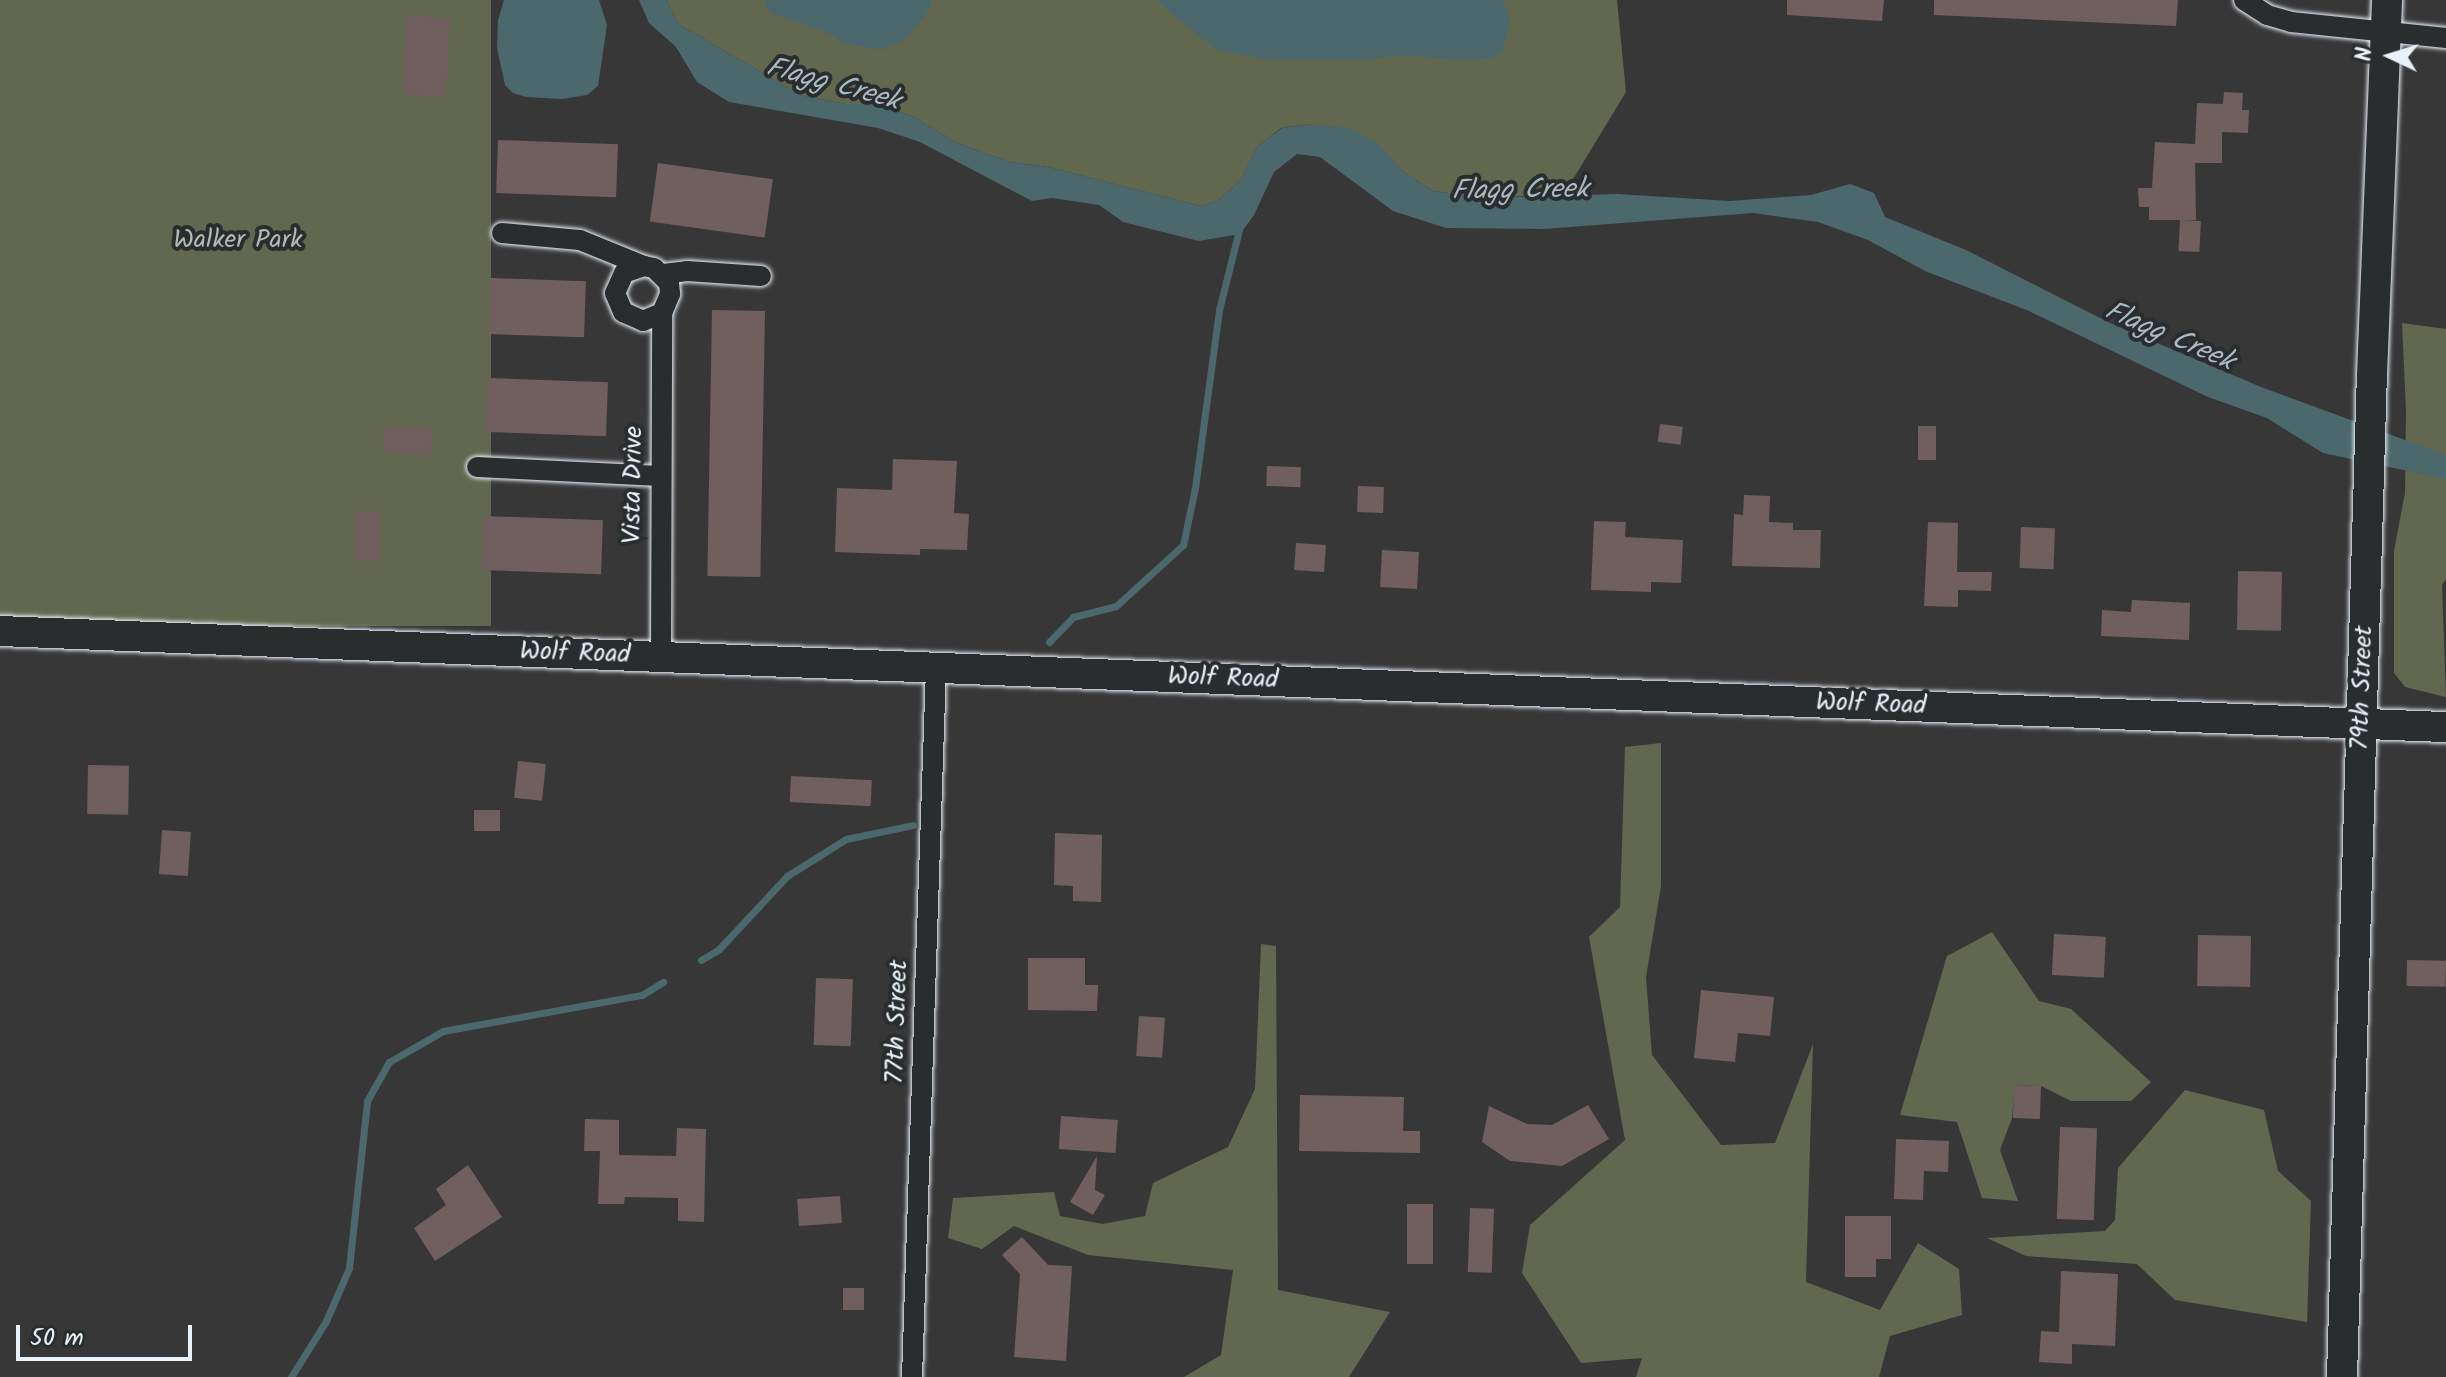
<!DOCTYPE html>
<style>
body{margin:0}
#map{position:relative;width:2446px;height:1377px;overflow:hidden;background:#383738;font-family:Kalam,sans-serif}
div>[style]{position:absolute}
[style*='--x']{left:calc(var(--x)*1px);top:calc(var(--y)*1px);width:calc(var(--w)*1px);rotate:calc(var(--a)*1deg)}
.green>*{inset:0;background:#62684f;transform-origin:0 0}
.water>*{inset:0;background:#4b686d}
.stream>*{height:7px;margin:-3.5px;padding:0 3.5px;transform-origin:3.5px;border-radius:3.5px;background:#4b686d}
.building>*{inset:0;background:#715e5e;transform-origin:0 0}
.roads{filter:drop-shadow(0 0 2px #e8f1f8) drop-shadow(0 0 2px #e8f1f8)}
.street>*{height:20px;margin:-10px;padding:0 10px;transform-origin:10px;border-radius:10px;background:#2a2d2e}
.secondary>*{height:30px;margin:-15px;padding:0 15px;transform-origin:15px;border-radius:15px;background:#2a2d2e}
span{translate:-50% -50%;white-space:nowrap;text-align:center;line-height:1.15;-webkit-text-stroke:8px #2a2d2e;paint-order:stroke}
.park-label{font-size:26px;color:#b2bab4}
.street-label{font-size:26px;color:#e8f1f8}
.water-label{font-size:28px;color:#a9bac0;font-style:italic}
.north{position:absolute;left:2350px;top:16px;width:80px;height:80px;-webkit-text-stroke:6px #2a2d2e;paint-order:stroke;rotate:274deg;font-size:22px;font-weight:700;line-height:32px;text-align:center;color:#e8f1f8}
.north::after{content:'';display:block;margin:auto;width:28px;height:36px;background:#e8f1f8;clip-path:polygon(50% 0,100% 100%,50% 72%,0 100%)}
.scale{position:absolute;left:16px;top:1325px;width:176px;height:36px;box-sizing:border-box;border:4px solid #e8f1f8;border-top:0;padding-left:10px;font-size:24px;line-height:28px;white-space:nowrap;color:#e8f1f8;-webkit-text-stroke:6px #2a2d2e;paint-order:stroke}
</style>
<div id="map">
<div class="green">
<div style="left:0;top:0;width:491px;height:626px"></div>
<div style="clip-path:polygon(667px 0,1617px 0,1626px 92px,1564px 194px,1489px 198px,1433px 191px,1402px 171px,1376px 142px,1312px 124px,1281px 128px,1257px 147px,1241px 180px,1218px 200px,1201px 206px,1048px 167px,1010px 162px,957px 143px,914px 117px,879px 104px,846px 104px,800px 95px,677px 23px)"></div>
<div style="clip-path:polygon(2402px 323px,2446px 329px,2446px 579px,2442px 585px,2446px 697px,2405px 687px,2394px 673px,2394px 551px,2405px 493px,2406px 411px)"></div>
<div style="clip-path:polygon(1661px 743px,1661px 886px,1646px 977px,1652px 1055px,1721px 1145px,1775px 1143px,1813px 1044px,1806px 1282px,1880px 1310px,1918px 1243px,1959px 1269px,1962px 1315px,1890px 1336px,1879px 1377px,1636px 1377px,1642px 1358px,1581px 1363px,1522px 1273px,1530px 1225px,1625px 1140px,1589px 937px,1620px 907px,1625px 747px)"></div>
<div style="clip-path:polygon(1992px 932px,2039px 1001px,2071px 1009px,2151px 1082px,2131px 1101px,2071px 1101px,2041px 1086px,2015px 1085px,2012px 1118px,2000px 1150px,2018px 1201px,1982px 1198px,1957px 1122px,1900px 1115px,1947px 956px)"></div>
<div style="clip-path:polygon(1261px 944px,1276px 946px,1278px 1290px,1390px 1312px,1349px 1377px,1184px 1377px,1221px 1355px,1233px 1270px,1088px 1255px,1014px 1226px,982px 1249px,948px 1238px,953px 1198px,1054px 1192px,1060px 1216px,1103px 1224px,1145px 1216px,1153px 1183px,1228px 1147px,1255px 1089px)"></div>
<div style="clip-path:polygon(2185px 1090px,2264px 1110px,2278px 1171px,2311px 1201px,2307px 1322px,2175px 1300px,2137px 1264px,2026px 1256px,1987px 1238px,2105px 1231px,2115px 1220px,2118px 1168px)"></div>
</div>
<div class="water">
<div style="clip-path:polygon(504px 0,599px 0,607px 25px,598px 86px,587px 95px,562px 99px,526px 97px,513px 93px,505px 85px,497px 48px,498px 20px)"></div>
<div style="clip-path:polygon(639px 0,667px 0,677px 23px,800px 95px,846px 104px,879px 104px,914px 117px,957px 143px,1010px 162px,1048px 167px,1201px 206px,1218px 200px,1241px 180px,1257px 147px,1282px 128px,1312px 124px,1348px 128px,1377px 142px,1402px 171px,1433px 191px,1489px 198px,1617px 194px,1730px 201px,1811px 195px,1850px 184px,1874px 193px,1885px 217px,1966px 250px,2110px 323px,2261px 387px,2446px 455px,2446px 479px,2323px 453px,2267px 418px,2208px 397px,2029px 311px,1925px 271px,1868px 240px,1818px 222px,1753px 213px,1544px 229px,1446px 228px,1393px 211px,1320px 157px,1297px 154px,1274px 172px,1254px 215px,1240px 234px,1199px 241px,1123px 222px,1099px 205px,1052px 198px,1032px 201px,920px 142px,878px 128px,729px 102px,697px 82px,676px 47px,649px 23px)"></div>
<div style="clip-path:polygon(764px 0,932px 0,925px 16px,905px 39px,882px 50px,843px 43px,828px 33px,770px 13px)"></div>
<div style="clip-path:polygon(1156px 0,1503px 0,1510px 19px,1503px 51px,1493px 57px,1469px 60px,1398px 55px,1365px 60px,1272px 60px,1216px 50px)"></div>
</div>
<div class="stream">
<div style="--x:1049;--y:642;--w:35;--a:-46"></div>
<div style="--x:1073;--y:617;--w:44;--a:-14.3"></div>
<div style="--x:1116;--y:606;--w:91;--a:-42.3"></div>
<div style="--x:1183;--y:545;--w:58;--a:-78.1"></div>
<div style="--x:1195;--y:488;--w:180;--a:-82.3"></div>
<div style="--x:1219;--y:310;--w:87;--a:-76"></div>
<div style="--x:701;--y:960;--w:21;--a:-31"></div>
<div style="--x:719;--y:949;--w:100;--a:-47"></div>
<div style="--x:787;--y:876;--w:70;--a:-32.1"></div>
<div style="--x:846;--y:839;--w:68;--a:-11.8"></div>
<div style="--x:291;--y:1377;--w:66;--a:-58"></div>
<div style="--x:326;--y:1321;--w:58;--a:-66.5"></div>
<div style="--x:349;--y:1268;--w:168;--a:-83.8"></div>
<div style="--x:367;--y:1101;--w:45;--a:-60.6"></div>
<div style="--x:389;--y:1062;--w:62;--a:-29.9"></div>
<div style="--x:443;--y:1031;--w:202;--a:-10.3"></div>
<div style="--x:642;--y:995;--w:25;--a:-32"></div>
</div>
<div class="building">
<div style="clip-path:polygon(1787px 0,1884px 0,1882px 21px,1787px 15px)"></div>
<div style="clip-path:polygon(1934px 0,2178px 0,2176px 26px,1934px 15px)"></div>
<div style="left:407px;top:16px;width:43px;height:78px;rotate:3deg"></div>
<div style="clip-path:polygon(2224px 92px,2243px 93px,2242px 110px,2249px 110px,2248px 133px,2222px 132px,2222px 163px,2195px 163px,2196px 220px,2149px 220px,2149px 207px,2139px 207px,2138px 188px,2152px 188px,2155px 142px,2195px 144px,2197px 103px,2223px 104px)"></div>
<div style="left:498px;top:140px;width:120px;height:53px;rotate:2deg"></div>
<div style="left:658px;top:163px;width:116px;height:59px;rotate:8deg"></div>
<div style="left:2180px;top:220px;width:21px;height:31px;rotate:3deg"></div>
<div style="left:491px;top:278px;width:95px;height:56px;rotate:2deg"></div>
<div style="left:712px;top:310px;width:53px;height:266px;rotate:1deg"></div>
<div style="left:488px;top:378px;width:120px;height:54px;rotate:2deg"></div>
<div style="left:1660px;top:424px;width:23px;height:18px;rotate:7deg"></div>
<div style="left:385px;top:426px;width:47px;height:26px;rotate:4deg"></div>
<div style="left:1918px;top:426px;width:18px;height:34px"></div>
<div style="clip-path:polygon(893px 459px,957px 461px,954px 513px,969px 514px,967px 550px,920px 549px,920px 555px,835px 552px,837px 488px,892px 490px)"></div>
<div style="left:1267px;top:466px;width:34px;height:20px;rotate:2deg"></div>
<div style="left:1358px;top:486px;width:26px;height:26px;rotate:2deg"></div>
<div style="clip-path:polygon(1744px 495px,1770px 496px,1769px 522px,1793px 523px,1793px 530px,1821px 530px,1820px 568px,1732px 566px,1734px 514px,1743px 515px)"></div>
<div style="left:354px;top:511px;width:26px;height:50px"></div>
<div style="left:483px;top:516px;width:120px;height:54px;rotate:2deg"></div>
<div style="clip-path:polygon(1594px 521px,1626px 522px,1625px 537px,1683px 540px,1681px 583px,1651px 582px,1651px 592px,1591px 590px)"></div>
<div style="clip-path:polygon(1928px 522px,1958px 523px,1957px 572px,1992px 572px,1991px 591px,1958px 590px,1958px 607px,1924px 606px)"></div>
<div style="left:2021px;top:527px;width:34px;height:41px;rotate:2deg"></div>
<div style="left:1296px;top:543px;width:30px;height:27px;rotate:4deg"></div>
<div style="left:1382px;top:550px;width:37px;height:37px;rotate:3deg"></div>
<div style="left:2238px;top:571px;width:44px;height:59px;rotate:1deg"></div>
<div style="clip-path:polygon(2132px 600px,2190px 603px,2189px 640px,2101px 636px,2102px 610px,2131px 612px)"></div>
<div style="left:518px;top:761px;width:28px;height:37px;rotate:6deg"></div>
<div style="left:88px;top:765px;width:41px;height:49px;rotate:1deg"></div>
<div style="left:791px;top:776px;width:81px;height:26px;rotate:3deg"></div>
<div style="left:474px;top:810px;width:26px;height:21px"></div>
<div style="left:162px;top:830px;width:29px;height:44px;rotate:4deg"></div>
<div style="clip-path:polygon(1055px 833px,1102px 835px,1101px 902px,1073px 901px,1073px 886px,1054px 885px)"></div>
<div style="left:2054px;top:934px;width:52px;height:41px;rotate:3deg"></div>
<div style="left:2198px;top:935px;width:53px;height:51px;rotate:1deg"></div>
<div style="clip-path:polygon(1028px 958px,1085px 958px,1085px 985px,1098px 985px,1097px 1011px,1028px 1010px)"></div>
<div style="left:2407px;top:960px;width:39px;height:26px;rotate:1deg"></div>
<div style="left:816px;top:978px;width:37px;height:67px;rotate:2deg"></div>
<div style="clip-path:polygon(1701px 990px,1774px 997px,1770px 1036px,1738px 1033px,1735px 1062px,1694px 1058px)"></div>
<div style="left:1139px;top:1016px;width:26px;height:40px;rotate:4deg"></div>
<div style="left:2014px;top:1085px;width:27px;height:33px;rotate:2deg"></div>
<div style="clip-path:polygon(1300px 1095px,1404px 1097px,1403px 1131px,1420px 1131px,1420px 1153px,1299px 1151px)"></div>
<div style="clip-path:polygon(1588px 1105px,1609px 1139px,1562px 1166px,1510px 1161px,1482px 1142px,1489px 1106px,1527px 1124px,1552px 1125px)"></div>
<div style="left:1061px;top:1116px;width:57px;height:33px;rotate:4deg"></div>
<div style="clip-path:polygon(585px 1119px,619px 1120px,619px 1155px,676px 1156px,677px 1128px,706px 1129px,704px 1222px,678px 1221px,678px 1198px,625px 1197px,624px 1204px,598px 1204px,600px 1151px,584px 1151px)"></div>
<div style="left:2060px;top:1127px;width:37px;height:92px;rotate:2deg"></div>
<div style="clip-path:polygon(1896px 1139px,1949px 1141px,1948px 1172px,1924px 1171px,1923px 1200px,1894px 1199px)"></div>
<div style="clip-path:polygon(1097px 1156px,1095px 1190px,1105px 1195px,1093px 1215px,1070px 1202px)"></div>
<div style="clip-path:polygon(468px 1165px,502px 1217px,435px 1261px,414px 1228px,446px 1205px,436px 1189px)"></div>
<div style="left:840px;top:1196px;width:27px;height:43px;rotate:86deg"></div>
<div style="left:1407px;top:1204px;width:26px;height:60px"></div>
<div style="left:1470px;top:1208px;width:24px;height:64px;rotate:2deg"></div>
<div style="clip-path:polygon(1845px 1216px,1891px 1216px,1891px 1259px,1876px 1259px,1876px 1277px,1845px 1277px)"></div>
<div style="clip-path:polygon(1022px 1237px,1048px 1265px,1072px 1266px,1066px 1361px,1014px 1357px,1020px 1274px,1002px 1255px)"></div>
<div style="clip-path:polygon(2061px 1271px,2118px 1274px,2115px 1346px,2072px 1344px,2072px 1364px,2039px 1362px,2041px 1331px,2059px 1332px)"></div>
<div style="left:843px;top:1288px;width:21px;height:22px"></div>
</div>
<div class="roads">
<div class="street">
<div style="--x:2244;--y:0;--w:27;--a:33"></div>
<div style="--x:2267;--y:15;--w:25;--a:16"></div>
<div style="--x:2291;--y:22;--w:156;--a:5.9"></div>
<div style="--x:502;--y:233;--w:78;--a:5.1"></div>
<div style="--x:580;--y:240;--w:69;--a:22.1"></div>
<div style="--x:663;--y:274;--w:24;--a:-7"></div>
<div style="--x:687;--y:271;--w:74;--a:3.9"></div>
<div style="--x:477;--y:467;--w:183;--a:2.8"></div>
<div style="--x:661;--y:657;--w:344;--a:-89.8"></div>
<div style="--x:662;--y:313;--w:21;--a:-67"></div>
<div style="--x:670;--y:294;--w:11;--a:-95"></div>
<div style="--x:669;--y:283;--w:21;--a:-135"></div>
<div style="--x:654;--y:268;--w:10;--a:-169"></div>
<div style="--x:644;--y:266;--w:21;--a:161"></div>
<div style="--x:624;--y:273;--w:22;--a:114"></div>
<div style="--x:615;--y:293;--w:21;--a:67"></div>
<div style="--x:623;--y:312;--w:22;--a:24"></div>
<div style="--x:643;--y:321;--w:21;--a:-23"></div>
<div style="--x:912;--y:1377;--w:709;--a:-88.06"></div>
</div>
<div class="secondary">
<div style="--x:0;--y:631;--w:2448;--a:2.25"></div>
<div style="--x:2342;--y:1377;--w:1002;--a:-88.29"></div>
<div style="--x:2372;--y:375;--w:375;--a:-87.7"></div>
</div>
</div>
<div class="park-label">
<span style="left:238px;top:241px">Walker Park</span>
</div>
<div class="street-label">
<span style="left:634px;top:485px;rotate:-89deg">Vista Drive</span>
<span style="left:575px;top:654px;rotate:2deg">Wolf Road</span>
<span style="left:1223px;top:679px;rotate:2deg">Wolf Road</span>
<span style="left:2363px;top:688px;rotate:-88deg">79th Street</span>
<span style="left:1871px;top:705px;rotate:2deg">Wolf Road</span>
<span style="left:898px;top:1022px;rotate:-88deg">77th Street</span>
</div>
<div class="water-label">
<span style="left:833px;top:85px;rotate:15deg">Flagg Creek</span>
<span style="left:1520px;top:191px;rotate:-1deg">Flagg Creek</span>
<span style="left:2169px;top:337px;rotate:23deg">Flagg Creek</span>
</div>
<div class="north">N</div>
<div class="scale">50 m</div>
</div>
